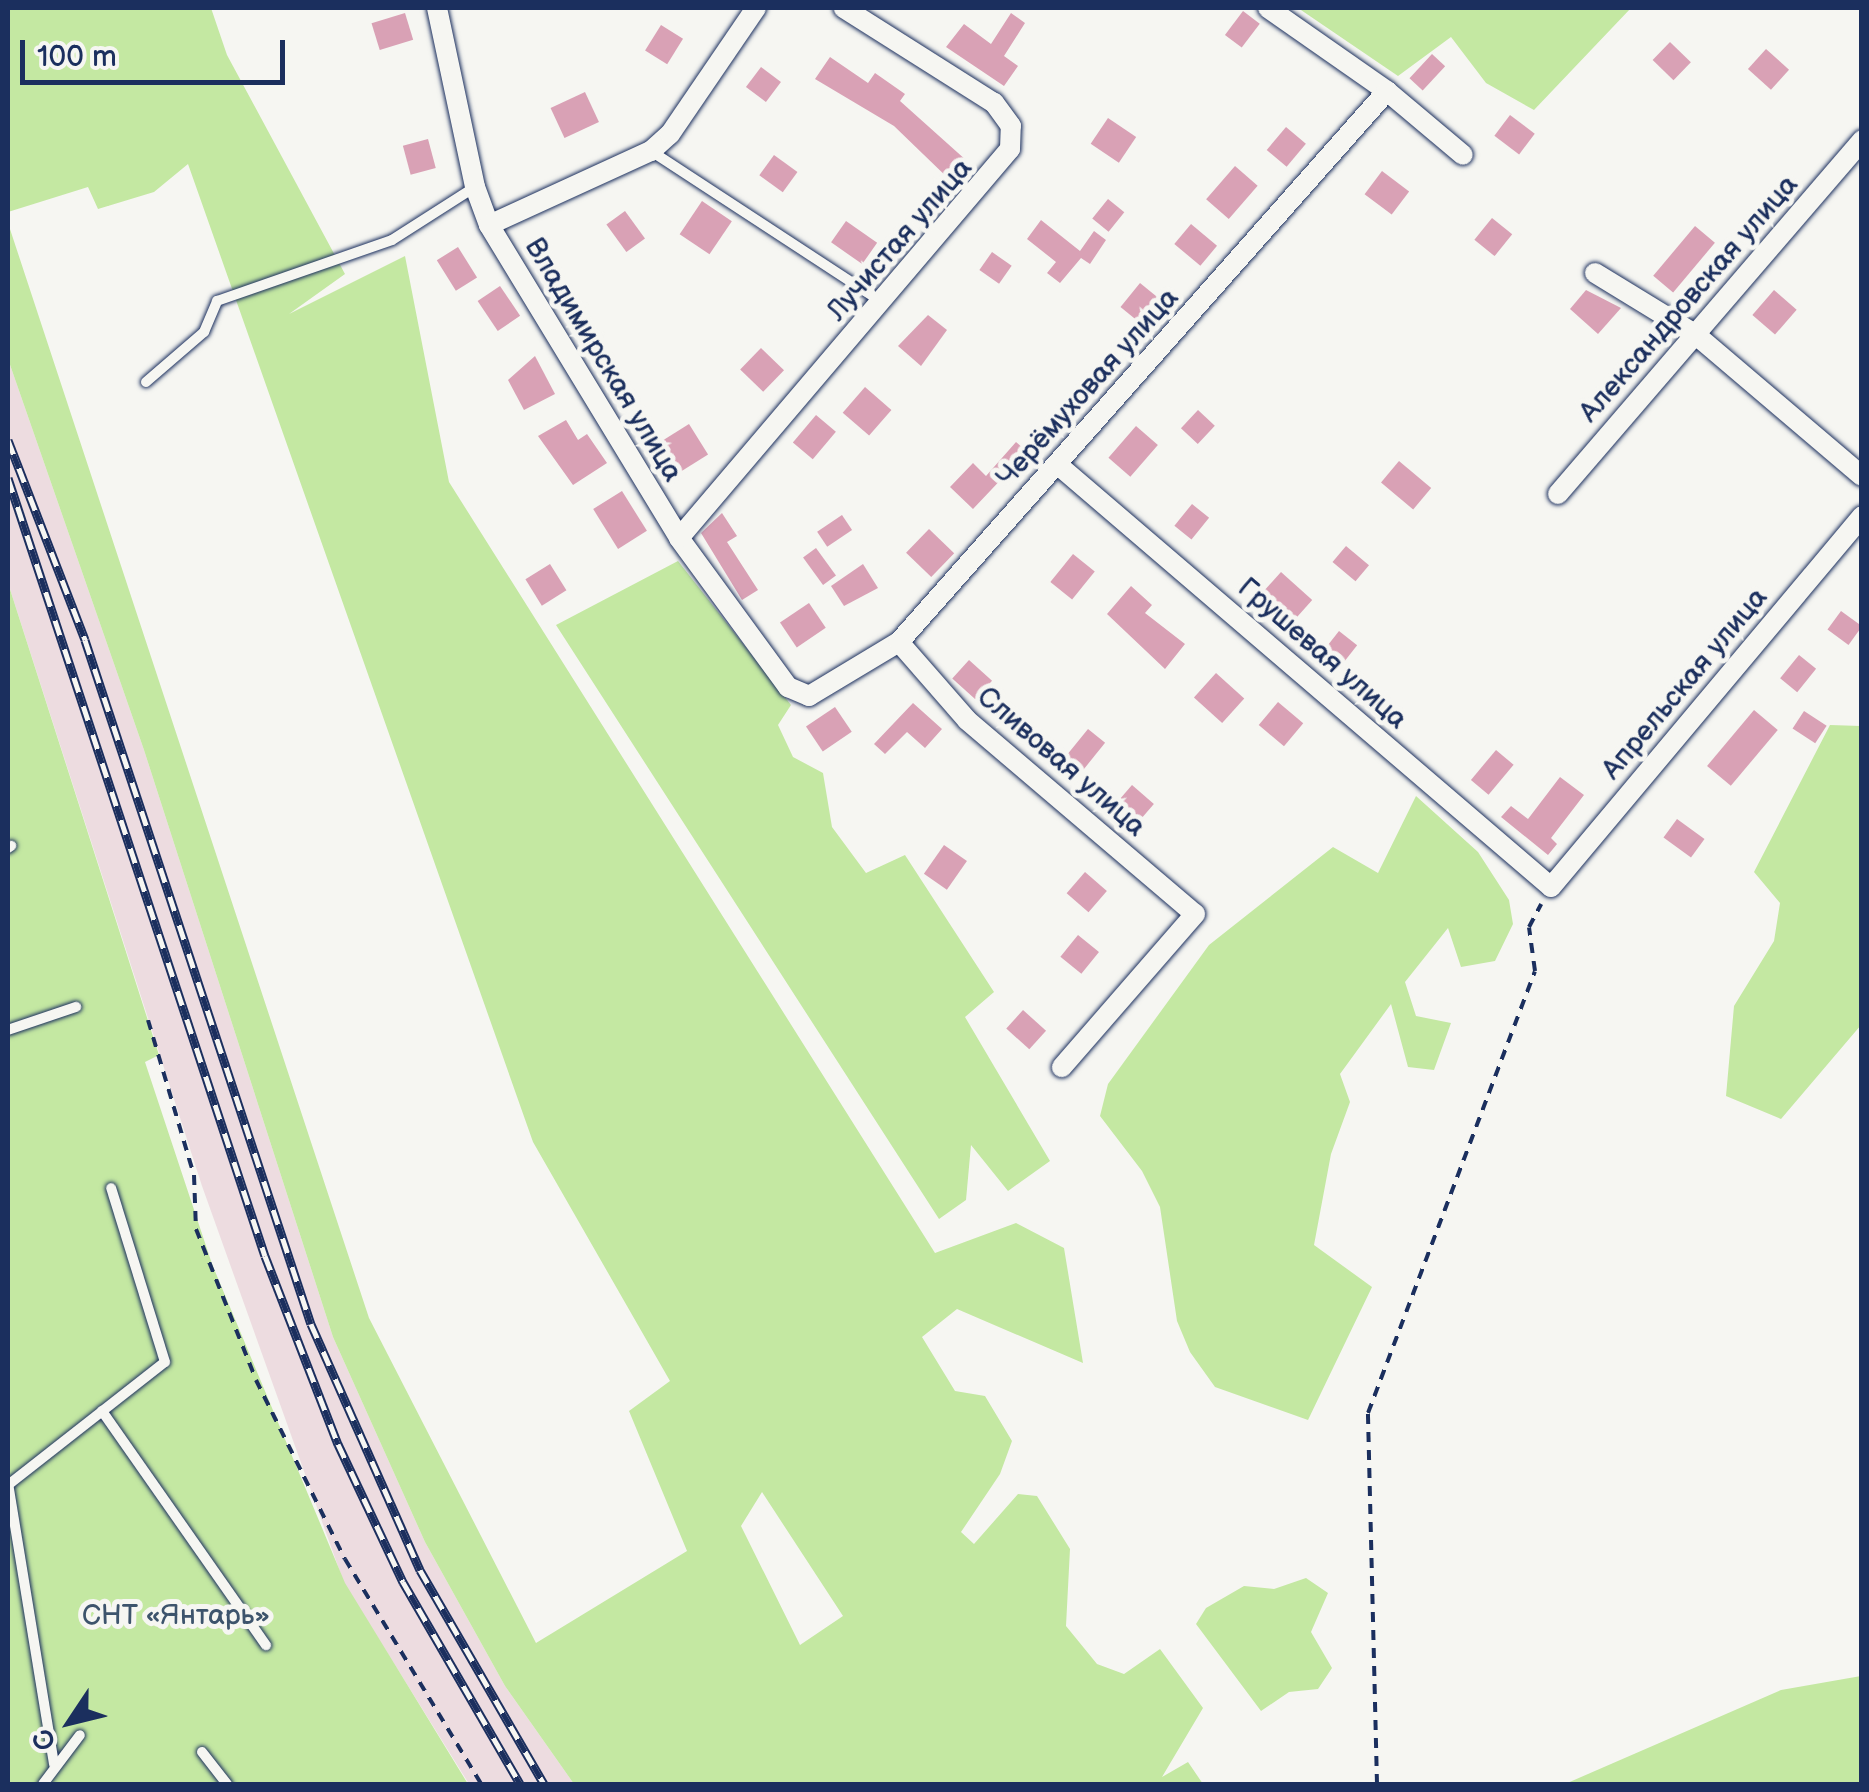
<!DOCTYPE html>
<meta charset="utf-8">
<style>
body{margin:0}
#map{position:relative;width:1869px;height:1792px;overflow:hidden;background:#f6f6f2;font-family:"Balsamiq Sans",sans-serif}
div>[style]{position:absolute}
[style*='--x']{left:calc(var(--x)*1px);top:calc(var(--y)*1px);width:calc(var(--w)*1px);rotate:calc(var(--a)*1deg)}
.built>*{inset:0;background:#eddce0}
.green>*{inset:0;background:#c4e8a2}
.building>*{inset:0;background:#d9a1b5;transform-origin:0 0}
.path>*{height:4px;margin-top:-2px;transform-origin:0;background:repeating-linear-gradient(90deg,#1b2f5e 0 10px,transparent 0 18px)}
.roads{filter:drop-shadow(0 0 2px #1b2f5e) drop-shadow(0 0 2px #1b2f5e)}
.lane>*{height:10px;margin:-5px;padding:0 5px;transform-origin:5px;border-radius:5px;background:#f6f6f2}
.street>*{height:20px;margin:-10px;padding:0 10px;transform-origin:10px;border-radius:10px;background:#f6f6f2}
.rail>*{height:9px;margin-top:-4.5px;transform-origin:0;background:repeating-linear-gradient(90deg,#f6f6f2 0 15px,#1b2f5e 0 30px);box-sizing:border-box;border-block:2px solid #1b2f5e}
span{translate:-50% -50%;white-space:nowrap;text-align:center;line-height:1.15;-webkit-text-stroke:10px #f6f6f2;paint-order:stroke}
.street-label{font-size:28px;color:#1b2f5e}
.park-label{font-size:28px;color:#3d546c}
.frame{position:absolute;inset:0;border:10px solid #1b2f5e;pointer-events:none}
.north{position:absolute;left:20px;top:1672px;width:100px;height:100px;-webkit-text-stroke:8px #f6f6f2;paint-order:stroke;rotate:235deg;font-size:28px;font-weight:700;line-height:40px;text-align:center;color:#1b2f5e}
.north::after{content:'';display:block;margin:auto;width:35px;height:45px;background:#1b2f5e;clip-path:polygon(50% 0,100% 100%,50% 72%,0 100%)}
.scale{position:absolute;left:20px;top:40px;width:265px;height:45px;box-sizing:border-box;border:5px solid #1b2f5e;border-top:0;padding-left:12px;font-size:30px;line-height:35px;white-space:nowrap;color:#1b2f5e;-webkit-text-stroke:8px #f6f6f2;paint-order:stroke}
</style>
<div id="map">
<div class="built">
<div style="clip-path:polygon(8px 359px,144px 750px,333px 1337px,425px 1542px,505px 1686px,574px 1784px,469px 1784px,344px 1583px,202px 1186px,8px 583px)"></div>
</div>
<div class="green">
<div style="clip-path:polygon(evenodd,8px 8px,211px 8px,227px 55px,345px 274px,289px 314px,405px 256px,449px 482px,935px 1253px,1016px 1223px,1064px 1248px,1083px 1363px,957px 1309px,922px 1337px,955px 1391px,985px 1396px,1012px 1441px,1000px 1474px,961px 1532px,974px 1544px,1018px 1494px,1037px 1496px,1070px 1549px,1066px 1626px,1097px 1664px,1124px 1674px,1160px 1649px,1203px 1708px,1162px 1777px,1188px 1762px,1203px 1784px,574px 1784px,505px 1686px,425px 1542px,333px 1337px,144px 750px,8px 359px,8px 223px,369px 1318px,536px 1643px,687px 1551px,629px 1411px,670px 1381px,533px 1142px,188px 164px,154px 192px,98px 209px,88px 187px,8px 212px,8px 8px,762px 1492px,843px 1616px,800px 1645px,741px 1526px,762px 1492px)"></div>
<div style="clip-path:polygon(1298px 8px,1631px 8px,1534px 110px,1486px 83px,1451px 37px,1398px 76px)"></div>
<div style="clip-path:polygon(678px 561px,791px 705px,778px 725px,793px 757px,823px 773px,832px 827px,866px 873px,905px 855px,994px 992px,965px 1017px,1050px 1161px,1008px 1191px,971px 1145px,966px 1200px,939px 1219px,556px 625px)"></div>
<div style="clip-path:polygon(8px 583px,159px 1055px,145px 1062px,212px 1264px,345px 1583px,468px 1784px,8px 1784px)"></div>
<div style="clip-path:polygon(1830px 725px,1861px 726px,1861px 1025px,1781px 1119px,1726px 1096px,1734px 1006px,1774px 941px,1780px 903px,1754px 872px)"></div>
<div style="clip-path:polygon(1416px 796px,1478px 852px,1509px 900px,1513px 924px,1495px 961px,1461px 967px,1448px 928px,1405px 982px,1416px 1016px,1451px 1023px,1434px 1070px,1408px 1067px,1391px 1004px,1340px 1074px,1350px 1102px,1331px 1154px,1314px 1245px,1372px 1287px,1308px 1420px,1215px 1387px,1190px 1352px,1177px 1321px,1160px 1207px,1142px 1171px,1100px 1116px,1108px 1084px,1209px 945px,1333px 847px,1378px 873px)"></div>
<div style="clip-path:polygon(1306px 1578px,1328px 1593px,1311px 1632px,1332px 1668px,1318px 1689px,1289px 1692px,1261px 1711px,1196px 1624px,1206px 1608px,1244px 1586px,1274px 1589px)"></div>
<div style="clip-path:polygon(1861px 1676px,1861px 1784px,1565px 1784px,1781px 1690px)"></div>
</div>
<div class="building">
<div style="left:1243px;top:11px;width:21px;height:30px;rotate:37deg"></div>
<div style="left:405px;top:13px;width:28px;height:35px;rotate:73deg"></div>
<div style="clip-path:polygon(1011px 13px,1025px 23px,1004px 56px,1018px 66px,1004px 86px,946px 47px,964px 24px,991px 44px)"></div>
<div style="left:661px;top:25px;width:26px;height:30px;rotate:32deg"></div>
<div style="left:1670px;top:42px;width:29px;height:25px;rotate:44deg"></div>
<div style="left:1766px;top:49px;width:31px;height:27px;rotate:42deg"></div>
<div style="left:1432px;top:54px;width:18px;height:33px;rotate:43deg"></div>
<div style="clip-path:polygon(830px 57px,868px 83px,875px 73px,905px 94px,900px 101px,967px 161px,952px 182px,894px 126px,815px 79px)"></div>
<div style="left:761px;top:67px;width:25px;height:25px;rotate:37deg"></div>
<div style="left:585px;top:92px;width:33px;height:38px;rotate:65deg"></div>
<div style="left:1510px;top:115px;width:31px;height:26px;rotate:37deg"></div>
<div style="left:1108px;top:118px;width:34px;height:31px;rotate:34deg"></div>
<div style="left:1286px;top:127px;width:26px;height:30px;rotate:40deg"></div>
<div style="left:428px;top:139px;width:30px;height:26px;rotate:75deg"></div>
<div style="left:774px;top:155px;width:29px;height:25px;rotate:36deg"></div>
<div style="left:1235px;top:166px;width:30px;height:44px;rotate:41deg"></div>
<div style="left:1382px;top:171px;width:34px;height:29px;rotate:37deg"></div>
<div style="left:1108px;top:199px;width:21px;height:25px;rotate:39deg"></div>
<div style="left:702px;top:201px;width:36px;height:40px;rotate:34deg"></div>
<div style="left:625px;top:211px;width:34px;height:23px;rotate:54deg"></div>
<div style="left:1492px;top:218px;width:26px;height:28px;rotate:39deg"></div>
<div style="clip-path:polygon(1041px 220px,1080px 251px,1094px 231px,1106px 240px,1090px 264px,1081px 258px,1060px 283px,1047px 273px,1056px 262px,1027px 239px)"></div>
<div style="left:846px;top:221px;width:38px;height:26px;rotate:35deg"></div>
<div style="left:1191px;top:224px;width:34px;height:26px;rotate:40deg"></div>
<div style="left:1695px;top:226px;width:26px;height:65px;rotate:40deg"></div>
<div style="left:458px;top:247px;width:36px;height:25px;rotate:58deg"></div>
<div style="left:992px;top:252px;width:24px;height:22px;rotate:35deg"></div>
<div style="left:1140px;top:283px;width:32px;height:31px;rotate:39deg"></div>
<div style="left:500px;top:286px;width:36px;height:27px;rotate:56deg"></div>
<div style="clip-path:polygon(1586px 290px,1621px 308px,1598px 334px,1570px 309px)"></div>
<div style="left:1774px;top:290px;width:30px;height:33px;rotate:41deg"></div>
<div style="clip-path:polygon(928px 315px,947px 330px,921px 366px,898px 346px)"></div>
<div style="left:761px;top:348px;width:32px;height:30px;rotate:44deg"></div>
<div style="clip-path:polygon(535px 356px,555px 394px,524px 410px,508px 380px)"></div>
<div style="left:865px;top:387px;width:35px;height:34px;rotate:41deg"></div>
<div style="left:1198px;top:410px;width:23px;height:25px;rotate:43deg"></div>
<div style="left:816px;top:415px;width:26px;height:36px;rotate:40deg"></div>
<div style="clip-path:polygon(566px 420px,578px 440px,587px 434px,607px 463px,573px 485px,538px 436px)"></div>
<div style="left:689px;top:424px;width:36px;height:40px;rotate:58deg"></div>
<div style="left:1136px;top:426px;width:29px;height:42px;rotate:41deg"></div>
<div style="clip-path:polygon(1016px 442px,1037px 460px,1020px 479px,1009px 471px,973px 509px,950px 487px,973px 463px,986px 476px)"></div>
<div style="left:1399px;top:461px;width:42px;height:28px;rotate:40deg"></div>
<div style="left:622px;top:491px;width:47px;height:34px;rotate:58deg"></div>
<div style="left:1192px;top:504px;width:22px;height:28px;rotate:39deg"></div>
<div style="clip-path:polygon(722px 513px,737px 536px,727px 542px,758px 590px,742px 600px,701px 533px)"></div>
<div style="left:842px;top:515px;width:18px;height:30px;rotate:56deg"></div>
<div style="left:929px;top:529px;width:35px;height:33px;rotate:44deg"></div>
<div style="left:1346px;top:546px;width:30px;height:21px;rotate:40deg"></div>
<div style="left:816px;top:548px;width:34px;height:16px;rotate:54deg"></div>
<div style="left:1073px;top:554px;width:28px;height:36px;rotate:39deg"></div>
<div style="left:550px;top:564px;width:31px;height:29px;rotate:58deg"></div>
<div style="clip-path:polygon(863px 564px,878px 588px,844px 606px,831px 586px)"></div>
<div style="left:1281px;top:572px;width:42px;height:25px;rotate:42deg"></div>
<div style="clip-path:polygon(1131px 586px,1152px 605px,1145px 613px,1185px 644px,1165px 669px,1107px 614px)"></div>
<div style="left:809px;top:603px;width:30px;height:35px;rotate:56deg"></div>
<div style="left:1841px;top:611px;width:26px;height:23px;rotate:36deg"></div>
<div style="left:1339px;top:631px;width:23px;height:22px;rotate:38deg"></div>
<div style="left:1799px;top:655px;width:22px;height:30px;rotate:39deg"></div>
<div style="left:969px;top:660px;width:31px;height:25px;rotate:42deg"></div>
<div style="left:1216px;top:673px;width:38px;height:33px;rotate:42deg"></div>
<div style="left:1278px;top:702px;width:33px;height:30px;rotate:40deg"></div>
<div style="clip-path:polygon(913px 703px,942px 729px,925px 748px,907px 732px,885px 754px,874px 744px)"></div>
<div style="left:835px;top:707px;width:30px;height:35px;rotate:56deg"></div>
<div style="left:1754px;top:710px;width:31px;height:73px;rotate:40deg"></div>
<div style="left:1804px;top:711px;width:27px;height:21px;rotate:33deg"></div>
<div style="left:1088px;top:729px;width:22px;height:40px;rotate:39deg"></div>
<div style="left:1496px;top:750px;width:23px;height:39px;rotate:40deg"></div>
<div style="clip-path:polygon(1560px 777px,1584px 795px,1551px 838px,1557px 844px,1548px 855px,1501px 817px,1511px 806px,1528px 819px)"></div>
<div style="left:1132px;top:785px;width:29px;height:30px;rotate:41deg"></div>
<div style="left:1677px;top:819px;width:34px;height:23px;rotate:36deg"></div>
<div style="left:944px;top:845px;width:28px;height:35px;rotate:35deg"></div>
<div style="left:1085px;top:872px;width:29px;height:28px;rotate:41deg"></div>
<div style="left:1078px;top:935px;width:27px;height:28px;rotate:39deg"></div>
<div style="left:1023px;top:1010px;width:31px;height:25px;rotate:42deg"></div>
</div>
<div class="path">
<div style="--x:148;--y:1020;--w:162;--a:73.5"></div>
<div style="--x:194;--y:1175;--w:54;--a:87.9"></div>
<div style="--x:196;--y:1229;--w:162;--a:68.3"></div>
<div style="--x:256;--y:1380;--w:200;--a:63.6"></div>
<div style="--x:345;--y:1559;--w:263;--a:58.8"></div>
<div style="--x:1377;--y:1784;--w:371;--a:-91.4"></div>
<div style="--x:1368;--y:1413;--w:472;--a:-69.3"></div>
<div style="--x:1535;--y:971;--w:44;--a:-97.8"></div>
<div style="--x:1529;--y:927;--w:26;--a:-62"></div>
</div>
<div class="roads">
<div class="lane">
<div style="--x:651;--y:151;--w:276;--a:33.2"></div>
<div style="--x:146;--y:382;--w:77;--a:-40.8"></div>
<div style="--x:204;--y:332;--w:34;--a:-67"></div>
<div style="--x:217;--y:301;--w:185;--a:-19.2"></div>
<div style="--x:392;--y:240;--w:98;--a:-32.6"></div>
<div style="--x:8;--y:848;--w:4;--a:-34"></div>
<div style="--x:8;--y:1030;--w:72;--a:-18.7"></div>
<div style="--x:102;--y:1411;--w:286;--a:55"></div>
<div style="--x:8;--y:1483;--w:285;--a:80.7"></div>
<div style="--x:8;--y:1485;--w:199;--a:-38.1"></div>
<div style="--x:165;--y:1362;--w:182;--a:-107.2"></div>
<div style="--x:202;--y:1752;--w:41;--a:52"></div>
<div style="--x:43;--y:1784;--w:61;--a:-52.9"></div>
</div>
<div class="street">
<div style="--x:437;--y:8;--w:183;--a:78"></div>
<div style="--x:475;--y:187;--w:40;--a:69.8"></div>
<div style="--x:489;--y:225;--w:366;--a:58.7"></div>
<div style="--x:679;--y:538;--w:185;--a:53.8"></div>
<div style="--x:788;--y:687;--w:23;--a:23"></div>
<div style="--x:809;--y:696;--w:105;--a:-31"></div>
<div style="--x:899;--y:642;--w:736;--a:-48.47"></div>
<div style="--x:1268;--y:8;--w:145;--a:34.9"></div>
<div style="--x:1387;--y:91;--w:99;--a:40.1"></div>
<div style="--x:489;--y:225;--w:178;--a:-24.6"></div>
<div style="--x:651;--y:151;--w:25;--a:-42"></div>
<div style="--x:670;--y:134;--w:153;--a:-55.7"></div>
<div style="--x:1595;--y:273;--w:117;--a:31.4"></div>
<div style="--x:1695;--y:334;--w:219;--a:40.4"></div>
<div style="--x:1057;--y:464;--w:650;--a:40.57"></div>
<div style="--x:1551;--y:887;--w:484;--a:-50"></div>
<div style="--x:1558;--y:494;--w:467;--a:-49.3"></div>
<div style="--x:679;--y:538;--w:511;--a:-49.61"></div>
<div style="--x:1010;--y:149;--w:23;--a:-88"></div>
<div style="--x:1011;--y:126;--w:29;--a:-126"></div>
<div style="--x:994;--y:103;--w:178;--a:-147.7"></div>
<div style="--x:899;--y:642;--w:103;--a:48.9"></div>
<div style="--x:967;--y:720;--w:299;--a:40.4"></div>
<div style="--x:1195;--y:914;--w:203;--a:131"></div>
</div>
</div>
<div class="rail">
<div style="--x:8;--y:440;--w:214;--a:68.9"></div>
<div style="--x:85;--y:640;--w:720;--a:71.72"></div>
<div style="--x:311;--y:1324;--w:269;--a:66.1"></div>
<div style="--x:420;--y:1570;--w:247;--a:59.9"></div>
<div style="--x:8;--y:478;--w:819;--a:71.72"></div>
<div style="--x:265;--y:1256;--w:202;--a:68.8"></div>
<div style="--x:338;--y:1444;--w:153;--a:64.8"></div>
<div style="--x:403;--y:1582;--w:233;--a:59.9"></div>
</div>
<div class="street-label">
<span style="left:900px;top:240px;rotate:-49deg">Лучистая улица</span>
<span style="left:1689px;top:299px;rotate:-49deg">Александровская улица</span>
<span style="left:603px;top:360px;rotate:59deg">Владимирская улица</span>
<span style="left:1088px;top:388px;rotate:-48deg">Черёмуховая улица</span>
<span style="left:1322px;top:654px;rotate:41deg">Грушевая улица</span>
<span style="left:1685px;top:684px;rotate:-50deg">Апрельская улица</span>
<span style="left:1061px;top:762px;rotate:41deg">Сливовая улица</span>
</div>
<div class="park-label">
<span style="left:176px;top:1616px">СНТ «Янтарь»</span>
</div>
<div class="frame"></div>
<div class="north">С</div>
<div class="scale">100 m</div>
</div>
